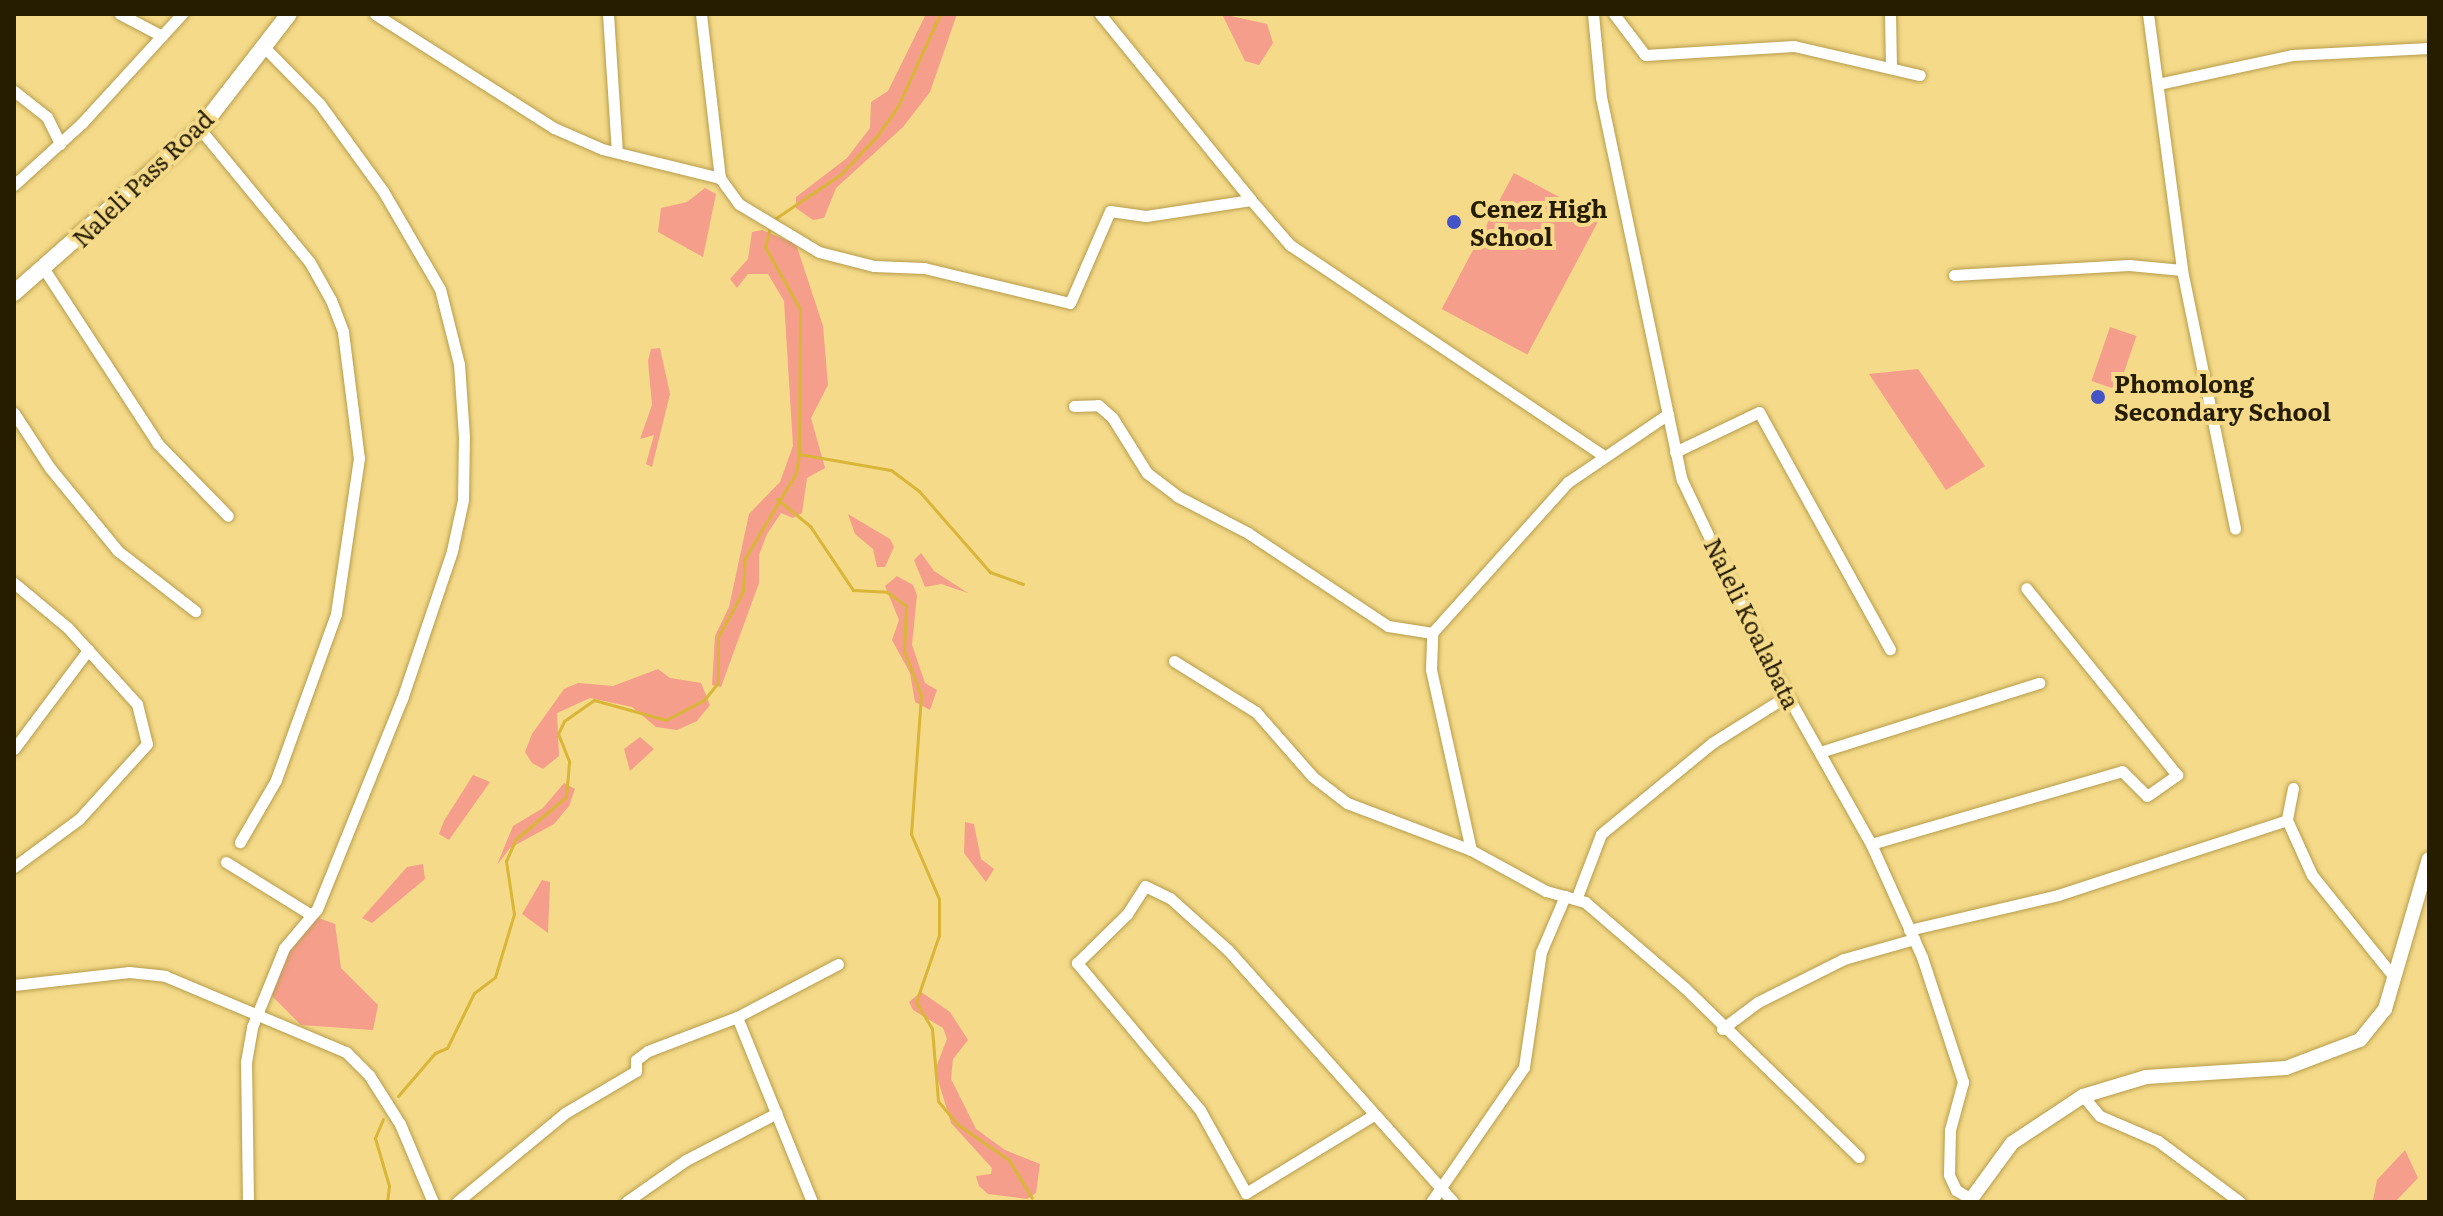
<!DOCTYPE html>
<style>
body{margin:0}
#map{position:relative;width:2443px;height:1216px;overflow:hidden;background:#f4da89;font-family:Literata,serif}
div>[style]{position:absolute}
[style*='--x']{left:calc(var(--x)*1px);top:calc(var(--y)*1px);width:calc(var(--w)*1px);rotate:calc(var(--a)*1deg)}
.green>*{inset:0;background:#f59e8b;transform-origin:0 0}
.stream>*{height:3px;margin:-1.5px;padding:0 1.5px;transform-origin:1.5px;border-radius:1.5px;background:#d9b638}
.roads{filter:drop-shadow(0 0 2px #b69d4c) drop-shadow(0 0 2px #b69d4c)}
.minor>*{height:11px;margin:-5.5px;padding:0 5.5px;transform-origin:5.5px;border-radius:5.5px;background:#fff}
.tertiary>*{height:14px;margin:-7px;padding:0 7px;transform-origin:7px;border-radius:7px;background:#fff}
.secondary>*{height:16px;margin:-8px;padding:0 8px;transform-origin:8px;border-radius:8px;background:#fff}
.dots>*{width:22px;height:22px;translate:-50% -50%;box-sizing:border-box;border:4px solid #f4da89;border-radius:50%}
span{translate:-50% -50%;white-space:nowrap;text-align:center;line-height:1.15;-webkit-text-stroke:8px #f4da89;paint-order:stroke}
.street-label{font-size:24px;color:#261c00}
.poi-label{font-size:24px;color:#261c00;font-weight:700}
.left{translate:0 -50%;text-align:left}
.frame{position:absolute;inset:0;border:16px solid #261c00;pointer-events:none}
</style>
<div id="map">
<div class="green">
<div style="clip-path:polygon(926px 14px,957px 14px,930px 92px,903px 127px,836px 188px,824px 218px,813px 220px,796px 208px,796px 197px,847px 158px,870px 128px,871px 102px,888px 91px)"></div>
<div style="clip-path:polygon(1222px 14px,1267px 24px,1273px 43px,1259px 65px,1245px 61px)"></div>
<div style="left:1514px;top:173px;width:97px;height:154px;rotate:28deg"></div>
<div style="clip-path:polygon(705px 188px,716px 194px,703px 257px,658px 232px,661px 208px,687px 202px)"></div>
<div style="clip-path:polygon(762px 230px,796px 244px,823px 326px,828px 385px,811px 418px,825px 468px,807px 478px,802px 513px,793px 518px,781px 513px,767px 534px,759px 555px,759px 583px,721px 687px,712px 685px,715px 636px,729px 607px,749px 514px,780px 482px,793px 446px,784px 301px,768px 274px,748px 274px,737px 288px,730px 279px,748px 259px,752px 232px)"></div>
<div style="left:2110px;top:327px;width:28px;height:57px;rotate:19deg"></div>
<div style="clip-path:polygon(660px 348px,670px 394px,652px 467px,646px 464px,654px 435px,640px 439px,652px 405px,648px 361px,651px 349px)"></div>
<div style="clip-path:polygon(1918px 369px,1985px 466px,1946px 490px,1869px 374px)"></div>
<div style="clip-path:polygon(848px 514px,890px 539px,894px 547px,885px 567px,877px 567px,873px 549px,855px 534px)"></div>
<div style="clip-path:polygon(921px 553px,934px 571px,968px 593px,941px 584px,925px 587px,914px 560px)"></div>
<div style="clip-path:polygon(897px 576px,913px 585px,917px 595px,912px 645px,925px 683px,937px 690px,930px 710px,915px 702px,910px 673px,892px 640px,899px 620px,885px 586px)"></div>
<div style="clip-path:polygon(658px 669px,670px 678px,701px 683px,710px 705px,697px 721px,677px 730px,656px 727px,632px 707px,590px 698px,557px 713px,559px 756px,543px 769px,532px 763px,525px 752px,532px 734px,564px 689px,578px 683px,613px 686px)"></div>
<div style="clip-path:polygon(640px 737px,654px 749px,630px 771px,624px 749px)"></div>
<div style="clip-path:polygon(473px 775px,490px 782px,449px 840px,439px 834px,444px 821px)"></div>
<div style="clip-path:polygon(564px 783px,575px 789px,569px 806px,554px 824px,510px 848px,497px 865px,513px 826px,543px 808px)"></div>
<div style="clip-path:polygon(965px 822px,974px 824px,981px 859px,994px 869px,986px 882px,964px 853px)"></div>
<div style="clip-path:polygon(423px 864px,425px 879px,372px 923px,362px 918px,407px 867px)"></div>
<div style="clip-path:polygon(542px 880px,550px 882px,548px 933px,522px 914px)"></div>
<div style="clip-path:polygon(316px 917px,335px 924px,341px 968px,378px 1005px,373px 1030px,301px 1025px,273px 997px,269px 989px,290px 942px)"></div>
<div style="clip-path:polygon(921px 992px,950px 1012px,968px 1040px,953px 1059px,951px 1079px,976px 1129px,1005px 1150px,1040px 1164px,1036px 1193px,1027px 1199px,988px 1194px,979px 1186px,976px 1176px,991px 1174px,992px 1168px,951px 1123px,935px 1070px,947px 1039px,943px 1028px,913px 1010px,909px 1002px)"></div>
<div style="clip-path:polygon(2405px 1150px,2418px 1178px,2396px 1201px,2373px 1200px,2377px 1180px)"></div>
</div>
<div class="stream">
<div style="--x:773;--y:220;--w:81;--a:-33.9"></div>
<div style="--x:840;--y:175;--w:54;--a:-46.5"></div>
<div style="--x:877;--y:136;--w:37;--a:-55"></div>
<div style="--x:898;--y:106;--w:101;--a:-65.5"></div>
<div style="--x:799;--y:454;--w:93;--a:9.9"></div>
<div style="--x:891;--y:470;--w:35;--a:37"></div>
<div style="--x:919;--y:491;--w:108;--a:48.8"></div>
<div style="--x:990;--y:572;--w:35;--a:20"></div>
<div style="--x:777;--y:499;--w:43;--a:39.3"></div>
<div style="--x:810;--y:526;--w:77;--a:56.1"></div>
<div style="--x:853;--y:590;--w:34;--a:3"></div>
<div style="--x:887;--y:592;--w:24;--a:36"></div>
<div style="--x:906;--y:606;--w:45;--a:92.5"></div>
<div style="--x:904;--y:651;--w:47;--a:68.9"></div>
<div style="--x:921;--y:695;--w:139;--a:94.1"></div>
<div style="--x:911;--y:834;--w:71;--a:66.7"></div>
<div style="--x:939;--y:899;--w:36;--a:90"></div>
<div style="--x:939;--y:935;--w:71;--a:108.9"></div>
<div style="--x:916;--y:1002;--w:31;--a:59"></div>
<div style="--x:932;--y:1029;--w:72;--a:85.2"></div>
<div style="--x:938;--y:1101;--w:30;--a:50"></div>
<div style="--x:957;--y:1124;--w:63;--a:34.7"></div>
<div style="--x:1009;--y:1160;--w:44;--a:58.8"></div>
<div style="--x:398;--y:1096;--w:57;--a:-49.3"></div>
<div style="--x:435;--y:1053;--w:13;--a:-23"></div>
<div style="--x:447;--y:1048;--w:61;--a:-63.9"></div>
<div style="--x:474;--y:993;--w:26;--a:-37"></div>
<div style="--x:495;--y:977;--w:66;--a:-73.2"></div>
<div style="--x:514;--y:914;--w:54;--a:-98.6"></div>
<div style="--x:506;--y:861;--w:24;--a:-66"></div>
<div style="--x:516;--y:839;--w:65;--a:-40"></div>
<div style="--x:566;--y:797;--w:36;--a:-85"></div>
<div style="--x:569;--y:761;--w:29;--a:-112"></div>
<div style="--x:558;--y:734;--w:14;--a:-65"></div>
<div style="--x:564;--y:721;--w:37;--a:-35"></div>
<div style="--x:594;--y:700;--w:75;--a:15.5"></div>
<div style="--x:666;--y:720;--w:43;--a:-27.8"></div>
<div style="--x:704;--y:700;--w:22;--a:-51"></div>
<div style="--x:718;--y:683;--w:46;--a:-90"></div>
<div style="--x:718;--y:637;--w:52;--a:-61.5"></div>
<div style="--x:743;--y:591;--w:33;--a:-87"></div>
<div style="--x:745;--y:558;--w:99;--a:-59"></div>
<div style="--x:796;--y:473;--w:19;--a:-81"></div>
<div style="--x:799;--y:454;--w:145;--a:-89.6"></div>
<div style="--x:800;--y:309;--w:71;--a:-119.4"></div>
<div style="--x:765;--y:247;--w:21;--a:-76"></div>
<div style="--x:383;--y:1119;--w:21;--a:113"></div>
<div style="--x:375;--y:1138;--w:50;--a:73.7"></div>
<div style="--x:389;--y:1186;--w:16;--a:97"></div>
<div style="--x:1073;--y:1202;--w:9;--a:0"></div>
</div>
<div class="roads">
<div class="minor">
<div style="--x:120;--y:14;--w:47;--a:27.6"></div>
<div style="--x:375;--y:14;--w:212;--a:32.5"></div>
<div style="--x:554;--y:128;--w:52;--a:23.6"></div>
<div style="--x:602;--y:149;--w:122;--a:13.8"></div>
<div style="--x:720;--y:178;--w:32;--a:54"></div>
<div style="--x:739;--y:204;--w:93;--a:31"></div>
<div style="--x:819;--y:252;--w:57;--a:14.3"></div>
<div style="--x:874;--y:266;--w:50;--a:2.3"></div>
<div style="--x:924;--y:268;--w:150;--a:13.5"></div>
<div style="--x:1070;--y:303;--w:100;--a:-66.5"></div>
<div style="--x:1110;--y:211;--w:36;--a:8"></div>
<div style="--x:1146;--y:216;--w:106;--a:-8.7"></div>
<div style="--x:1251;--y:200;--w:60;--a:49.1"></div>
<div style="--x:1290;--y:245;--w:375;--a:33.9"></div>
<div style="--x:608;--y:14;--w:138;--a:86.3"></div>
<div style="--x:701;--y:14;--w:165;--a:83.4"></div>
<div style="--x:1100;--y:14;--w:240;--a:50.9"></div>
<div style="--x:1593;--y:14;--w:83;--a:84.5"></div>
<div style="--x:1601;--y:97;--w:391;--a:78.1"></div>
<div style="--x:1682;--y:480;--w:203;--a:64.6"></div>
<div style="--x:1769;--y:663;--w:208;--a:60.6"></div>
<div style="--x:1871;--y:844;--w:124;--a:65.7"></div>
<div style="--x:1922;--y:957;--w:132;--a:71.8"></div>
<div style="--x:1963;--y:1082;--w:50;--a:105.2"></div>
<div style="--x:1950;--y:1130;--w:45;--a:91.3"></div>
<div style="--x:1949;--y:1175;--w:17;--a:65"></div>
<div style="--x:1956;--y:1190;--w:17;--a:31"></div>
<div style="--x:1614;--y:14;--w:51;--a:52.9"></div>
<div style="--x:1645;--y:55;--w:149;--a:-3.5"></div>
<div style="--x:1794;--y:46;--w:129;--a:13"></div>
<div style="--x:1890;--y:14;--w:50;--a:88.9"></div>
<div style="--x:2148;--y:14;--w:258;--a:82.4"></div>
<div style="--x:2182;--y:270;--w:264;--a:78.4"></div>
<div style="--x:2158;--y:84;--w:137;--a:-12.2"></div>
<div style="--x:2292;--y:55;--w:137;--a:-2.9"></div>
<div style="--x:14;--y:91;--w:42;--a:38.2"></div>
<div style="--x:47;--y:117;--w:30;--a:64"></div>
<div style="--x:200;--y:129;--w:171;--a:50.5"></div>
<div style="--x:309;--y:261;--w:45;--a:60.6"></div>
<div style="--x:331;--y:300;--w:34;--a:69"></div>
<div style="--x:343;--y:332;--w:127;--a:82.8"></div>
<div style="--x:359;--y:458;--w:158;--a:98.4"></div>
<div style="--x:336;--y:614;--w:177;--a:109.9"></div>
<div style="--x:276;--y:780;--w:72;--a:120.1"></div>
<div style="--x:14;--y:185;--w:92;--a:-42.4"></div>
<div style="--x:82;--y:123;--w:148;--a:-47.5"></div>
<div style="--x:44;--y:269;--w:209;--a:56.9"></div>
<div style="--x:158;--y:444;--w:100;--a:45.8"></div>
<div style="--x:1954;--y:275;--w:175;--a:-3.3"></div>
<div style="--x:2129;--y:265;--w:53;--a:5.4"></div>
<div style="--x:1074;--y:406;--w:24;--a:-2"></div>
<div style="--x:1098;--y:405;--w:18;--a:41"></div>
<div style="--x:1112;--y:417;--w:66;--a:58"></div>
<div style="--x:1147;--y:473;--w:38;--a:37"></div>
<div style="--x:1177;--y:496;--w:80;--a:27.5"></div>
<div style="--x:1248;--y:533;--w:168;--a:33.6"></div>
<div style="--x:1388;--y:626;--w:45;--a:9"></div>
<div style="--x:14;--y:413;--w:66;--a:56.8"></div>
<div style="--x:50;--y:468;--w:107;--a:50.7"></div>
<div style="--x:118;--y:551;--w:98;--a:37.9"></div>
<div style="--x:1675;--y:452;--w:93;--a:-25.5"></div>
<div style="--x:1759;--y:412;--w:271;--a:61.1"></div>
<div style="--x:14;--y:583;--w:70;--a:39.8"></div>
<div style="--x:68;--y:628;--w:103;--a:47.8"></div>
<div style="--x:137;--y:704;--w:41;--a:76"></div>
<div style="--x:147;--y:744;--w:101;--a:132.2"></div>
<div style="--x:79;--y:819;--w:81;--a:143.6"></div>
<div style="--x:1174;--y:661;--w:97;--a:31.9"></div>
<div style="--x:1256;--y:712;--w:86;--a:48.8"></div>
<div style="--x:1313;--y:777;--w:43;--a:37.4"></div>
<div style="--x:1347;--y:803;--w:133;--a:20.8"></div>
<div style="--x:1471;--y:850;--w:85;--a:28.7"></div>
<div style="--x:1546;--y:891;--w:41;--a:15.8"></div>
<div style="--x:1585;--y:902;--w:133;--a:40.7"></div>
<div style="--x:1686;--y:989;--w:241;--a:44.2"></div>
<div style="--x:14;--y:749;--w:124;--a:-53.2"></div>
<div style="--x:1820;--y:752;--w:230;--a:-17.5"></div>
<div style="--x:2293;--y:788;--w:33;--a:101"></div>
<div style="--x:2287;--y:820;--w:60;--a:65.6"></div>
<div style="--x:2312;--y:875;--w:131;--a:51.2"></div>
<div style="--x:1871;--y:844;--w:261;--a:-16.2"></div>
<div style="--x:2122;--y:771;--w:35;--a:45"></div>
<div style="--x:2147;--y:796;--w:37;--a:-35"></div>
<div style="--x:2177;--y:775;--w:240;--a:-128.9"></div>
<div style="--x:1471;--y:850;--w:184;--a:-102.5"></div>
<div style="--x:1431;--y:670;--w:37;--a:-88"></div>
<div style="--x:1432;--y:633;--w:203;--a:-48"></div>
<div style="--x:1568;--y:482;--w:121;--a:-34.2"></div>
<div style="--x:226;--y:862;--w:99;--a:31.8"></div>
<div style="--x:1577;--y:897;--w:67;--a:-69.1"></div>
<div style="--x:1601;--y:834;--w:144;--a:-39.3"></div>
<div style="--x:1712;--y:743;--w:89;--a:-32.1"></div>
<div style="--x:1909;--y:930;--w:153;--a:-13.2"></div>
<div style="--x:2058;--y:895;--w:241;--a:-18.1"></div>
<div style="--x:14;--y:985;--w:116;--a:-6.4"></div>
<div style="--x:129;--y:972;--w:36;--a:6"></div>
<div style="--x:165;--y:976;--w:196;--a:22.8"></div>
<div style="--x:346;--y:1052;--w:33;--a:45"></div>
<div style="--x:369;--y:1075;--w:58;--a:57.7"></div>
<div style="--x:400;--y:1124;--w:85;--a:67.1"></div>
<div style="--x:737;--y:1017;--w:114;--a:-27.7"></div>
<div style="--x:1722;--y:1029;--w:45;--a:-36.9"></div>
<div style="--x:1758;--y:1002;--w:96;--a:-26.6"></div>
<div style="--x:1844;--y:959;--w:73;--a:-15.9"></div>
<div style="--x:2083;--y:1096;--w:26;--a:50"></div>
<div style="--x:2100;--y:1116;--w:63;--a:23.3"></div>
<div style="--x:2158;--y:1141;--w:102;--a:36.6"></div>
<div style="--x:1372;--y:1116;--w:148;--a:148.6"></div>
<div style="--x:1246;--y:1193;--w:95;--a:-119"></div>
<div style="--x:1200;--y:1110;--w:192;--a:-129.9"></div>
<div style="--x:1077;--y:963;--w:70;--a:-44.4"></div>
<div style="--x:1127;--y:914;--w:33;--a:-57"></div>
<div style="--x:1145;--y:886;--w:28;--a:26"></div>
<div style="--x:1170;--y:898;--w:78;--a:41.9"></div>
<div style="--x:1228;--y:950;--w:338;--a:48.2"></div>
<div style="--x:248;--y:1202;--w:140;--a:-90.8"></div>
<div style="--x:246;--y:1062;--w:36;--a:-80"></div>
<div style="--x:252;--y:1027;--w:85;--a:-67.9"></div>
<div style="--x:284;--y:948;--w:51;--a:-49.8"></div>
<div style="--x:317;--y:909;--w:227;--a:-68"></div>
<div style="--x:402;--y:699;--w:156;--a:-71.3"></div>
<div style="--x:452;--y:551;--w:52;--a:-77.8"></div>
<div style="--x:463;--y:500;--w:63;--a:-89.1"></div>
<div style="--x:464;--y:437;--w:73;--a:-93.9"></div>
<div style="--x:459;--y:364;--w:77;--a:-104.2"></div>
<div style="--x:440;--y:289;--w:113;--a:-120.2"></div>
<div style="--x:383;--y:191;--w:109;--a:-126"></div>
<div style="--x:319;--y:103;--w:80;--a:-134.5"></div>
<div style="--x:457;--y:1202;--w:140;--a:-39.5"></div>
<div style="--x:565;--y:1113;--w:82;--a:-30.6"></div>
<div style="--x:636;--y:1071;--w:11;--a:-90"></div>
<div style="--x:636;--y:1060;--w:15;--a:-37"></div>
<div style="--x:648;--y:1051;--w:95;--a:-20.9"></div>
<div style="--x:737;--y:1017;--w:200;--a:67.9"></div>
<div style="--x:626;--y:1202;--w:73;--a:-35"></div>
<div style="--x:686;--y:1160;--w:102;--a:-27.3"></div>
<div style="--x:1431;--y:1202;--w:164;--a:-55.4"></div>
<div style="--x:1524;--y:1067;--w:116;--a:-81.6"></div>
<div style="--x:1541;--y:952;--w:61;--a:-66.8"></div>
</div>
<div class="tertiary">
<div style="--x:1969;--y:1202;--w:73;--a:-53.9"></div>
<div style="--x:2012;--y:1143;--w:85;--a:-33.5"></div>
<div style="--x:2083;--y:1096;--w:66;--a:-16.8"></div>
<div style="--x:2146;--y:1077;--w:140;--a:-3.7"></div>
<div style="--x:2286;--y:1068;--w:79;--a:-20.7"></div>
<div style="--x:2360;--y:1040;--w:40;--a:-51"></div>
<div style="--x:2385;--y:1009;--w:156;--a:-73.7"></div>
</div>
<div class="secondary">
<div style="--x:14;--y:293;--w:248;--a:-41.4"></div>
<div style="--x:200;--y:129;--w:145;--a:-52.3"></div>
</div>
</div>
<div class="dots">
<div style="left:1454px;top:222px;background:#4453c8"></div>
<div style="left:2098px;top:397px;background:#4453c8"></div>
</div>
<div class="street-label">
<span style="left:142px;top:178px;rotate:-44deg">Naleli Pass Road</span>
<span style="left:1753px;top:623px;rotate:64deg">Naleli Koalabata</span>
</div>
<div class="poi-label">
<span class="left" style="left:1470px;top:222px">Cenez High<br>School</span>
<span class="left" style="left:2114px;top:397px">Phomolong<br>Secondary School</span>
</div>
<div class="frame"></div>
</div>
